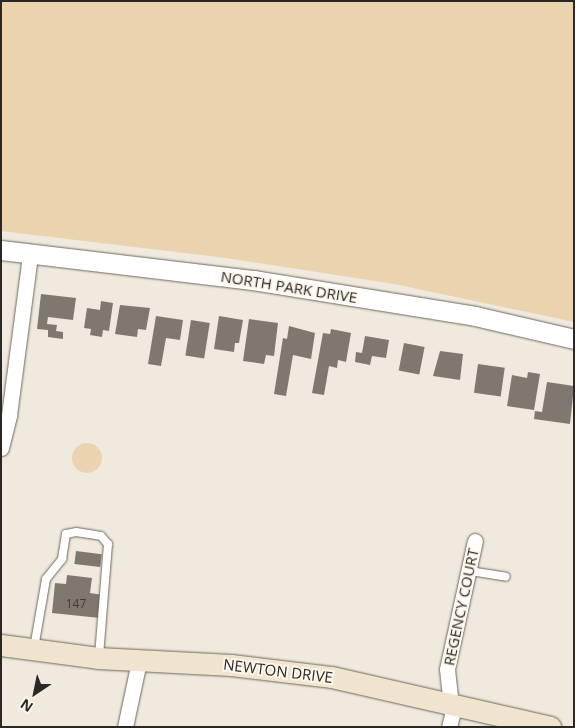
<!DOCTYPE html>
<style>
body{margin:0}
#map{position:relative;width:575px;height:728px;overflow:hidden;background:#f0e9de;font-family:"Open Sans",sans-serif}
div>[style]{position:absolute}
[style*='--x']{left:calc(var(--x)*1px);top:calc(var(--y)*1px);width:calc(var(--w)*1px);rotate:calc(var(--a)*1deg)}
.green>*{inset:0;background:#ebd3af}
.round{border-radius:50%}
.building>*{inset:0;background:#7f786f;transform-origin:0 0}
.roads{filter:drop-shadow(0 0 1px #6d675d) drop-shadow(0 0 1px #6d675d)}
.service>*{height:8px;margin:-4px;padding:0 4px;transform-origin:4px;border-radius:4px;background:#fff}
.minor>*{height:15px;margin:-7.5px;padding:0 7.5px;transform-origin:7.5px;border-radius:7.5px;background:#fff}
.tertiary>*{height:19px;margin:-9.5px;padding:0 9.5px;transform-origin:9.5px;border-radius:9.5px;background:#fff}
.secondary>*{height:21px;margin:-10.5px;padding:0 10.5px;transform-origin:10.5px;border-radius:10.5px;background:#f1e4cf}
span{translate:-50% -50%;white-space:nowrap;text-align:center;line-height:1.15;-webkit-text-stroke:4px #fdf6eb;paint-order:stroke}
.number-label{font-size:12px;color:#3f3c37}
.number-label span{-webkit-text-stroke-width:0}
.street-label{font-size:15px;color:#2a2824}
.frame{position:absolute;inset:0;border:2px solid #2a2824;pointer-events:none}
.north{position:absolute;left:10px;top:668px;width:50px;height:50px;-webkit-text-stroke:4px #fdf6eb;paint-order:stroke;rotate:214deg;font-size:14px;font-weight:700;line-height:20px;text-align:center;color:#2a2824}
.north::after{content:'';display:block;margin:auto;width:18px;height:22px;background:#2a2824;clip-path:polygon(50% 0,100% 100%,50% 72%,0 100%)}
</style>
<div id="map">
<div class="green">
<div style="clip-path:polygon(1px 1px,574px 1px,574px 322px,394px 284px,226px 258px,1px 231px)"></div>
<div class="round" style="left:72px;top:443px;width:30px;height:30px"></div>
</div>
<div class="building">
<div style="clip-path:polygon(41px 294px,76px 298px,73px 320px,48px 317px,47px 324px,57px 325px,56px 331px,63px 332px,63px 339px,48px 337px,48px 330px,37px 329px)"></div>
<div style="clip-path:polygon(101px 301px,113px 303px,109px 331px,103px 330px,102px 337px,90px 335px,91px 329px,84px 328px,87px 308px,100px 310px)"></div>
<div style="clip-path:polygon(120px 305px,150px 308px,146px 330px,138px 329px,137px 337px,115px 334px)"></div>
<div style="clip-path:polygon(156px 316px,183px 320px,180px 340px,166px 338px,161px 366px,148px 364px)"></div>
<div style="clip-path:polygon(219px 316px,243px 320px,239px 343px,235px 343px,234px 352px,214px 349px)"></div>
<div style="clip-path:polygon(249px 319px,278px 323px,274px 356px,266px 355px,264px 364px,243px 361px)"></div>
<div style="left:191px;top:320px;width:19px;height:36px;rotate:9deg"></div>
<div style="clip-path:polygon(289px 326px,315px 333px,311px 359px,293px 355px,286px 396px,274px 394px,283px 338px,287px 339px)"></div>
<div style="clip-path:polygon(331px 329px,351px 333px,346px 362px,338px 360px,337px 368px,329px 366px,324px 395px,312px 393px,323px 333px,330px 334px)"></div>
<div style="clip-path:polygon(365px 336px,389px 340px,386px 358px,372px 356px,370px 365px,355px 362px,356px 352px,362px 353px)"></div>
<div style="left:404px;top:343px;width:21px;height:28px;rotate:11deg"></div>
<div style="clip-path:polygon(440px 351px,463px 354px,460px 380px,433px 376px)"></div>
<div style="left:478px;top:364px;width:27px;height:29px;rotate:8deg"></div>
<div style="clip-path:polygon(528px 372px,540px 374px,534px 410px,507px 406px,512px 375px,527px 378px)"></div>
<div style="clip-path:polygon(547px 382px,574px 386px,570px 424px,534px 419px,535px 411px,542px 412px)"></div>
<div style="left:76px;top:551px;width:26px;height:13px;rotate:7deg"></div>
<div style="clip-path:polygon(67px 575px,92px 578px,90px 593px,103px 595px,100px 618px,52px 613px,55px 583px,66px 584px)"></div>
</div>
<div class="roads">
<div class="service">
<div style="--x:470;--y:571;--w:36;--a:9"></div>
<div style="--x:34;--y:648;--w:70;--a:-80.1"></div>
<div style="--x:46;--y:579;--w:26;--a:-51"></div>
<div style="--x:62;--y:559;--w:25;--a:-81"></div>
<div style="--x:66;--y:534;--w:10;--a:-11"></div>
<div style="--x:76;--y:532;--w:25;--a:9"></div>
<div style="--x:101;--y:536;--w:11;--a:49"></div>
<div style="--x:108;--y:544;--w:112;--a:94.6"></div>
</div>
<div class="minor">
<div style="--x:1;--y:448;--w:34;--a:-76"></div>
<div style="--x:9;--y:415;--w:161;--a:-82.5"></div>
<div style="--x:125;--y:727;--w:67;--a:-78"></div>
<div style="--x:449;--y:727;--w:12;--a:-76"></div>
<div style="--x:452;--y:715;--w:46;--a:-96.2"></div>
<div style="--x:447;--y:669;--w:131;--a:-77.7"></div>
</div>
<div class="tertiary">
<div style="--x:1;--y:250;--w:254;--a:6.8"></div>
<div style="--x:253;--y:280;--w:225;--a:9.2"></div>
<div style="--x:475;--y:316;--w:102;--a:13.1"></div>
</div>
<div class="secondary">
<div style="--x:1;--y:645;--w:98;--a:7.6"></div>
<div style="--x:98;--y:658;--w:133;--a:3"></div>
<div style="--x:231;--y:665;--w:102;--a:6.8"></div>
<div style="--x:332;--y:677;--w:224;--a:12.9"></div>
</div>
</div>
<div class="number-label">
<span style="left:76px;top:604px">147</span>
</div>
<div class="street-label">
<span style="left:289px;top:287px;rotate:9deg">NORTH PARK DRIVE</span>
<span style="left:461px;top:607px;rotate:-78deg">REGENCY COURT</span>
<span style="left:278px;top:671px;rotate:7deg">NEWTON DRIVE</span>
</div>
<div class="frame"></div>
<div class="north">N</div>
</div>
